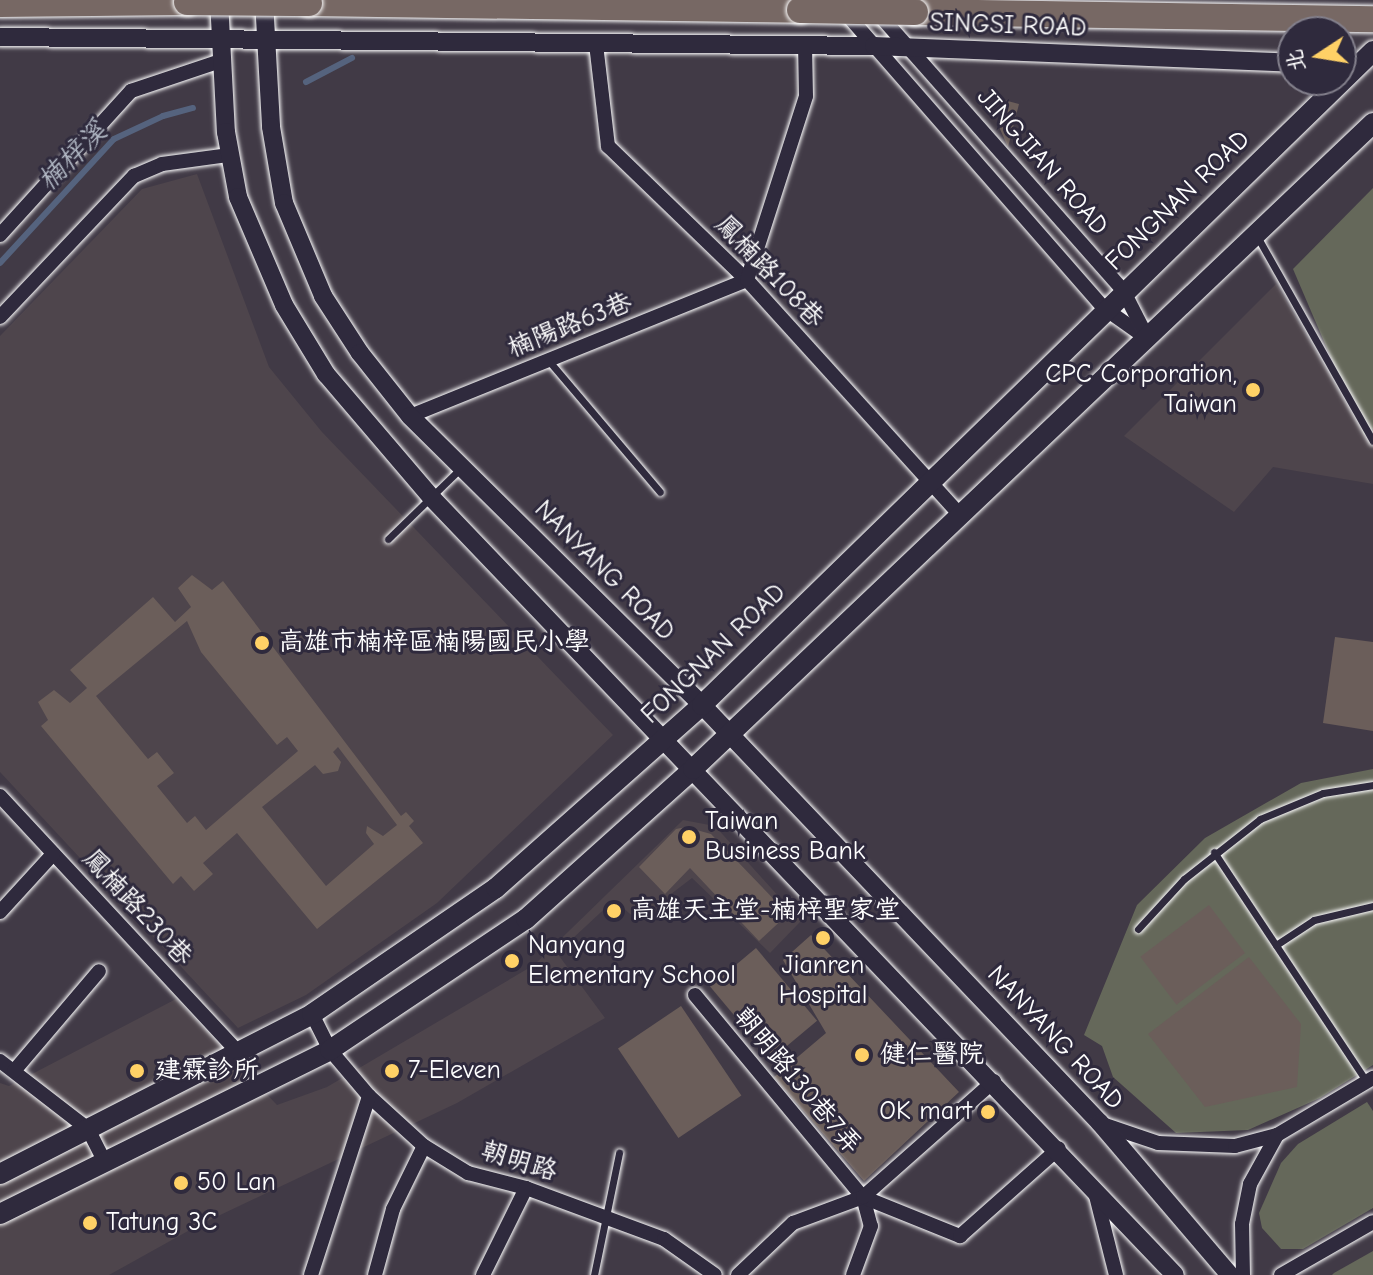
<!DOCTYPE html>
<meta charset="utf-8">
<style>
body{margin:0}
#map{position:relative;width:1373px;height:1275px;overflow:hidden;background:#413a46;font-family:"Comic Neue","LXGW WenKai TC",sans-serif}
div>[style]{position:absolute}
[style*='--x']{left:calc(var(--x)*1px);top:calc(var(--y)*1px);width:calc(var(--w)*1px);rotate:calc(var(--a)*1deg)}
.built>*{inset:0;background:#4e454c}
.green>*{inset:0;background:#65685a}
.stream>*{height:6px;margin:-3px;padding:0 3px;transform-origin:3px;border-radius:3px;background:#55637e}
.building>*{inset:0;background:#6b5e5a;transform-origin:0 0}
.roads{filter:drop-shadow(0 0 2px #fff) drop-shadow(0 0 2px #fff)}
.service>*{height:7px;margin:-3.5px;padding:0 3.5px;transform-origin:3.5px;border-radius:3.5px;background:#2f2a3d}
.minor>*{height:14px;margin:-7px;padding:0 7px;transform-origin:7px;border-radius:7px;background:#2f2a3d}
.tertiary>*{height:18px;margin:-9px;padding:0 9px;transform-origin:9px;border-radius:9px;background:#2f2a3d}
.secondary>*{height:20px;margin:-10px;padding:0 10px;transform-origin:10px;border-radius:10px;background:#2f2a3d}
.motorway>*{height:26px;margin:-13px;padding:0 13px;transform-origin:13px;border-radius:13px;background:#776864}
.bridges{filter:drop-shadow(0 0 2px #fff) drop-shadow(0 0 2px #fff)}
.motorway-bridge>*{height:26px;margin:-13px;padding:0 13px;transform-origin:13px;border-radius:13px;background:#776864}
.dots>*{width:22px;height:22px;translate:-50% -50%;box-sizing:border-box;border:4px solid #2f2a3d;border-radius:50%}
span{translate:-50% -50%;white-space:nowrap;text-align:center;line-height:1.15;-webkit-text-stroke:6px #2f2a3d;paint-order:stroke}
.street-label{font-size:26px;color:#fff}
.poi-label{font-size:26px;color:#fff}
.right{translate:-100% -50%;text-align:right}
.left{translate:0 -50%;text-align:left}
.water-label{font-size:28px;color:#b2b9c5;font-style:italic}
.north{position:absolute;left:1277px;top:16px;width:80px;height:80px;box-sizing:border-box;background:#2f2a3d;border:2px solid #827f8b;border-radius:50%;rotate:258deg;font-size:22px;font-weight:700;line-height:32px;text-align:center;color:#fff}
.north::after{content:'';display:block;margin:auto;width:28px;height:36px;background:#ffd166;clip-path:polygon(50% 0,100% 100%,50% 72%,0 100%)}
</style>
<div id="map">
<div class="built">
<div style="clip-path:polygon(197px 174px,269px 367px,322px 432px,613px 735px,437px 903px,306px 995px,238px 1028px,0 772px,0 336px,142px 189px)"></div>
<div style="clip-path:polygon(1276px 284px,1364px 434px,1373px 429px,1373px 484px,1273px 467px,1234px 512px,1124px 436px)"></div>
<div style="clip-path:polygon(683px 820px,715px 826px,801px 921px,770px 953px,692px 878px,637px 920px,614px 900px,557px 953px,605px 1018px,457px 1103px,197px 1226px,109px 1275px,0 1275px,0 1083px,9px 1086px,176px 999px,277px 1105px,327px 1087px,534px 965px)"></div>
</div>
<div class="green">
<div style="clip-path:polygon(1373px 188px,1373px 429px,1364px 435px,1293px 269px)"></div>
<div style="clip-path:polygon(1373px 769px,1373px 1065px,1320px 1098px,1248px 1130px,1176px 1133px,1113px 1077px,1102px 1046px,1084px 1035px,1137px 905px,1205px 838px,1301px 783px)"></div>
<div style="clip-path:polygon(1367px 1102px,1373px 1111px,1373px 1208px,1303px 1249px,1281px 1249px,1262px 1228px,1259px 1213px,1281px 1163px,1298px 1144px)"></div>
<div style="clip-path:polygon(1373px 1251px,1373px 1275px,1332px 1275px,1334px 1273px)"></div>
</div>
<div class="stream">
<div style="--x:306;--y:82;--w:52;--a:-27.6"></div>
<div style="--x:0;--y:263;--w:168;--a:-47.4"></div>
<div style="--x:114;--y:139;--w:54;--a:-25.1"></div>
<div style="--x:163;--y:116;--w:31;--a:-15"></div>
</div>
<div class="building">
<div style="clip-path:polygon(1004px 100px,1019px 104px,1008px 147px,1000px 129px)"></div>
<div style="clip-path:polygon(evenodd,192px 575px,212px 590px,223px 581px,401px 816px,406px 812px,414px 821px,409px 826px,423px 843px,317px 929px,237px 833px,203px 863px,213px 874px,194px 891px,181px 876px,173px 884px,41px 726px,48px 720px,38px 702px,54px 690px,70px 703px,87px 688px,70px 670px,153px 597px,175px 622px,191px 607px,178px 588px,192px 575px,187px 621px,201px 652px,277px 745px,287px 737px,298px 751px,206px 830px,195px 816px,187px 823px,157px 786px,174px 773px,157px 752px,148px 759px,96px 696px,187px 621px,192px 575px,338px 747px,397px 825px,383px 836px,367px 826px,366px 833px,374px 844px,326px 886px,262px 807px,315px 765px,323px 774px,338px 771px,341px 762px,333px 752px,338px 747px)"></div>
<div style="clip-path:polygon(1335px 637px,1373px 642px,1373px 731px,1323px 723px)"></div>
<div style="clip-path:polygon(686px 827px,711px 834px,788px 914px,759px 941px,690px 868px,665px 894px,639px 867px,676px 829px)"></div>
<div style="left:1209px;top:905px;width:60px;height:86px;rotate:53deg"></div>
<div style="clip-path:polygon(811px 935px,959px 1092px,864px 1181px,774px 1077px,826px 1033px,783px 960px)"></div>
<div style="left:756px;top:948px;width:95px;height:60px;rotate:50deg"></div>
<div style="clip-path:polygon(1249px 957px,1301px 1024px,1297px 1087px,1205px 1107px,1148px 1034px)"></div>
<div style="left:681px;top:1006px;width:108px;height:76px;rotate:56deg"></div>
</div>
<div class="roads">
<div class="service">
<div style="--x:1258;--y:238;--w:233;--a:60.5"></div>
<div style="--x:548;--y:360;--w:173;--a:49.7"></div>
<div style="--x:388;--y:539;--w:100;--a:-44.2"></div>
<div style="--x:1214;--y:852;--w:268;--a:56.4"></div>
<div style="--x:1138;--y:929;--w:68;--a:-47.4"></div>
<div style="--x:1184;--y:879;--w:97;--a:-38.3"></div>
<div style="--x:1260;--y:819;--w:68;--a:-22.4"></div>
<div style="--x:1323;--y:793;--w:51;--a:-9.1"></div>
<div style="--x:1276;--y:945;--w:45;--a:-33.3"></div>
<div style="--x:1314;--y:920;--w:61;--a:-13.3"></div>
<div style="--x:594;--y:1275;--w:125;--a:-78.4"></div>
</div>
<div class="minor">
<div style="--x:842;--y:9;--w:398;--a:48.8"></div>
<div style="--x:1104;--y:308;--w:54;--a:35.2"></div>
<div style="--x:876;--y:11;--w:373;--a:48.5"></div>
<div style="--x:1123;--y:290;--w:51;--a:62.9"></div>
<div style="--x:596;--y:44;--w:103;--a:83.3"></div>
<div style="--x:608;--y:146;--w:193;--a:44"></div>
<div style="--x:747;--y:280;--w:314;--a:47.8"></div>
<div style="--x:0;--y:235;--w:195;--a:-47.7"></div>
<div style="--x:131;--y:91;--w:94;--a:-18.6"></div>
<div style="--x:0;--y:317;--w:195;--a:-46.5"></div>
<div style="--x:134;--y:176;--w:30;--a:-23"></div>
<div style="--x:162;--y:164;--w:68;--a:-7.7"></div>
<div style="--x:410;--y:416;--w:363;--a:-22"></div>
<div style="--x:747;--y:280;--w:193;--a:-72.2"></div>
<div style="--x:806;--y:96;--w:51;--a:-91.1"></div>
<div style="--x:0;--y:796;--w:350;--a:47.1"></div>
<div style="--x:0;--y:912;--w:79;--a:-47.6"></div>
<div style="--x:695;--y:995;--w:263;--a:50.3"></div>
<div style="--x:863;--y:1197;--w:30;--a:75"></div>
<div style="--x:871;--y:1226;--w:52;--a:110.2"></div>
<div style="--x:312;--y:1014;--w:40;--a:63.4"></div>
<div style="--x:330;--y:1050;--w:60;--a:49.7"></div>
<div style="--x:369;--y:1096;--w:74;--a:42.3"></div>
<div style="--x:424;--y:1146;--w:52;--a:31.5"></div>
<div style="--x:468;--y:1173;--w:60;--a:14.5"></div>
<div style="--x:526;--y:1188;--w:147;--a:20.3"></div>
<div style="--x:664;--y:1239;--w:62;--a:35.2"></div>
<div style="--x:0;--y:1061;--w:111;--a:37.7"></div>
<div style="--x:88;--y:1129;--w:36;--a:63"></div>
<div style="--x:14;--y:1071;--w:131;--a:-49.6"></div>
<div style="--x:1102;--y:1124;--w:59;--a:18.7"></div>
<div style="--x:1158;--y:1143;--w:77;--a:2.2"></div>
<div style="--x:1235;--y:1146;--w:43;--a:-14.7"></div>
<div style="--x:1277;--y:1135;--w:112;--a:-30.7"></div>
<div style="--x:1095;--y:1192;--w:86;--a:75.8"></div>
<div style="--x:863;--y:1197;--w:105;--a:21.9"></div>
<div style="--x:960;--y:1236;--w:132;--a:-41.6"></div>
<div style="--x:311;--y:1275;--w:188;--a:-72"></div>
<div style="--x:375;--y:1275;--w:68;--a:-74.7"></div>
<div style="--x:393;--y:1209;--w:70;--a:-63.8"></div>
<div style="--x:483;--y:1275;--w:97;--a:-63.7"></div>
<div style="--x:738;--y:1275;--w:76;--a:-43.4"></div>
<div style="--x:793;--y:1223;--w:75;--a:-20.4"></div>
<div style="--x:863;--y:1197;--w:175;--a:-41.5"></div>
<div style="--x:1243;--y:1275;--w:51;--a:-91.1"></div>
<div style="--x:1242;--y:1224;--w:41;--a:-78.7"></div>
<div style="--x:1250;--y:1184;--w:56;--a:-61.1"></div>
<div style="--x:1281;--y:1275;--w:106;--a:-29.9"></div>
</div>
<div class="tertiary">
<div style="--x:219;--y:0;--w:132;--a:87"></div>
<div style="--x:226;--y:132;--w:66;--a:79.5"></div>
<div style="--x:238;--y:197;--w:117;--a:66.9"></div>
<div style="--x:284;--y:305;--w:81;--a:58.7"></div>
<div style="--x:326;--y:374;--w:162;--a:49.5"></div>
<div style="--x:431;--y:497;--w:1076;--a:46.28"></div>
<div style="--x:264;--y:0;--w:127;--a:86.8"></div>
<div style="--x:271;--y:127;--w:77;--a:80.3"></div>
<div style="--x:284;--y:203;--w:101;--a:67.2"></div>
<div style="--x:323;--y:296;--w:68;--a:57"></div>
<div style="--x:360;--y:353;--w:80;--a:51.6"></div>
<div style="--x:410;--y:416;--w:411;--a:44.7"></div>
<div style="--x:702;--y:705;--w:577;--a:46.4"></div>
<div style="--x:1100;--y:1123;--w:200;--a:49.5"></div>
<div style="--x:0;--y:37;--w:874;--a:0.59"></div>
<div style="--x:874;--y:46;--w:419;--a:2.3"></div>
</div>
<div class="secondary">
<div style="--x:0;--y:1174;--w:351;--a:-27.1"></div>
<div style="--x:312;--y:1014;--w:223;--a:-34.4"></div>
<div style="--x:496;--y:888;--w:276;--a:-41.6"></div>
<div style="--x:702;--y:705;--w:937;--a:-44.26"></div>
<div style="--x:0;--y:1214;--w:369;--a:-26.4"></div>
<div style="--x:330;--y:1050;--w:236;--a:-33.8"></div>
<div style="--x:526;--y:919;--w:224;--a:-41.9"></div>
<div style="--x:693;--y:769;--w:938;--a:-43.53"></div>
</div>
<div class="motorway">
<div style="--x:309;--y:3;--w:491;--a:0.8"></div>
<div style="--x:0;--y:4;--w:187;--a:-0.6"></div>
<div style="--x:915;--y:12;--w:458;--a:0.9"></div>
</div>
</div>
<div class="bridges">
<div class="motorway-bridge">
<div style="--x:187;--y:2;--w:122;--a:0.5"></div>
<div style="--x:800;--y:10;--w:115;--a:1"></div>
</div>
</div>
<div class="dots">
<div style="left:1253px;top:390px;background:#ffd166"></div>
<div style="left:262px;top:643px;background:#ffd166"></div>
<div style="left:689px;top:837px;background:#ffd166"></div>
<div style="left:614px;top:911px;background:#ffd166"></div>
<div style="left:823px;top:938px;background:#ffd166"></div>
<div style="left:512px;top:961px;background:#ffd166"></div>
<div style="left:862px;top:1055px;background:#ffd166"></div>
<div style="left:137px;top:1071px;background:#ffd166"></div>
<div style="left:392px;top:1071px;background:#ffd166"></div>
<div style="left:988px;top:1112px;background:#ffd166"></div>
<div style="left:181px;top:1183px;background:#ffd166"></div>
<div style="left:90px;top:1223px;background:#ffd166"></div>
</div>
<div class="street-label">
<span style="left:1008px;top:26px;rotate:2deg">SINGSI ROAD</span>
<span style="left:1042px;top:162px;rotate:49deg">JINGJIAN ROAD</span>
<span style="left:1178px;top:201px;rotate:-44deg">FONGNAN ROAD</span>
<span style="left:769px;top:272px;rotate:46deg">鳳楠路108巷</span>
<span style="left:570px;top:326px;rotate:-22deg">楠陽路63巷</span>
<span style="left:604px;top:571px;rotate:45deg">NANYANG ROAD</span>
<span style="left:714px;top:654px;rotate:-44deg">FONGNAN ROAD</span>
<span style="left:137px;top:908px;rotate:47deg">鳳楠路230巷</span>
<span style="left:1055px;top:1038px;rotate:47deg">NANYANG ROAD</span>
<span style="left:797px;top:1081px;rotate:50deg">朝明路130巷7弄</span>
<span style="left:519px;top:1162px;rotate:17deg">朝明路</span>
</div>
<div class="poi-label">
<span class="right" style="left:1237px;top:390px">CPC Corporation,<br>Taiwan</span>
<span class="left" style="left:278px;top:643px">高雄市楠梓區楠陽國民小學</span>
<span class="left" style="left:705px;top:837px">Taiwan<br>Business Bank</span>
<span class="left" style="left:630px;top:911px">高雄天主堂-楠梓聖家堂</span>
<span class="left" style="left:528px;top:961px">Nanyang<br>Elementary School</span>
<span style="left:823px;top:981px">Jianren<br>Hospital</span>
<span class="left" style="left:880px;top:1055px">健仁醫院</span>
<span class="left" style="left:155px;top:1071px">建霖診所</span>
<span class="left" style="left:408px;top:1071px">7-Eleven</span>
<span class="right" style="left:972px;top:1112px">OK mart</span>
<span class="left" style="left:197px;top:1183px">50 Lan</span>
<span class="left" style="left:106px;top:1223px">Tatung 3C</span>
</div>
<div class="water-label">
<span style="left:72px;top:156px;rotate:-45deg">楠梓溪</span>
</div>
<div class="north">北</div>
</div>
